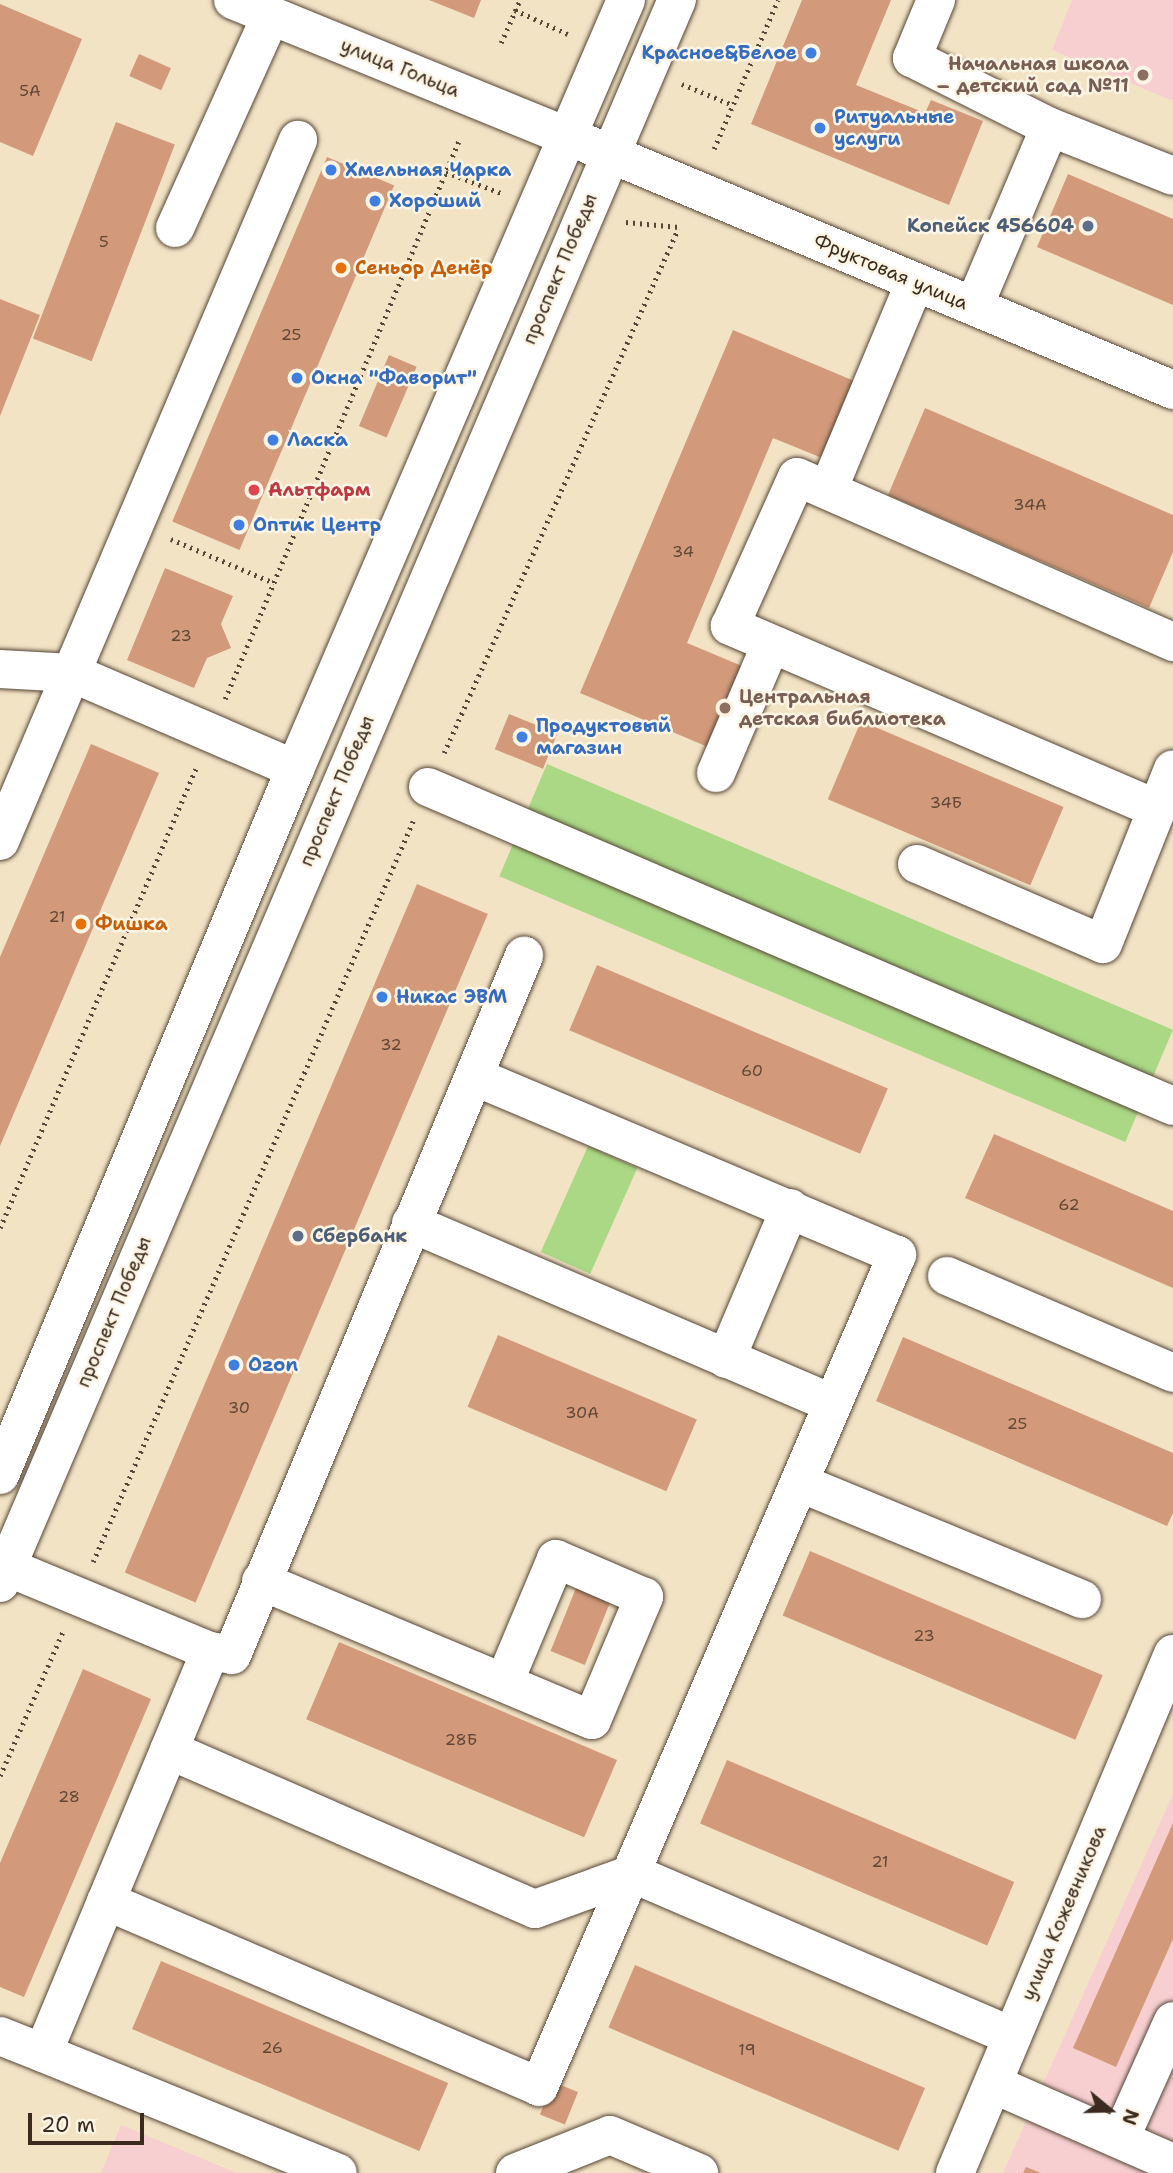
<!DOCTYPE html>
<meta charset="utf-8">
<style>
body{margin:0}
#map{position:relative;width:1173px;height:2173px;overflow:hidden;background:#f2e3c5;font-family:"Shantell Sans",sans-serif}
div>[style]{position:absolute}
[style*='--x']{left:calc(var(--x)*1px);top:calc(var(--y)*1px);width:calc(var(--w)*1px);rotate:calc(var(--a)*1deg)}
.built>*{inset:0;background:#f7cfd1}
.green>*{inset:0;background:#abd885;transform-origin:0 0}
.building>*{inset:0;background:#d29a7b;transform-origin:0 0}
.path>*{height:4.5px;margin-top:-2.25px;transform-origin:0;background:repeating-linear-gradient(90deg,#564637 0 2px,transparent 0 7px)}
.roads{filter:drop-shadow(0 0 2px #564637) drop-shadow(0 0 2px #564637)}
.minor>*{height:38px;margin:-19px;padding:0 19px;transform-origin:19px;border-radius:19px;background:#fff}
.major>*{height:38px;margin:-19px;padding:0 19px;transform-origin:19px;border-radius:19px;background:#fff}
.dots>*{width:19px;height:19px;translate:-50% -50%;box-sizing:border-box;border:4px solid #fcf5e5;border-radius:50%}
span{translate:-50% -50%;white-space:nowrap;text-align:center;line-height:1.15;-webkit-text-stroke:5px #fcf5e5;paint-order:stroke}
.number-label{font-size:16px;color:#614635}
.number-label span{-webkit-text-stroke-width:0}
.shop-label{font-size:19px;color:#366cbe;font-weight:700}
.right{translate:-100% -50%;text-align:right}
.left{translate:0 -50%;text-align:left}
.education-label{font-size:19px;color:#785e54;font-weight:700}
.street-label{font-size:19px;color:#3b2a1e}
.service-label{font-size:19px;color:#4e5e75;font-weight:700}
.food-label{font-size:19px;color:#c56008;font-weight:700}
.health-label{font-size:19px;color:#be3a42;font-weight:700}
.north{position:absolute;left:1075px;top:2075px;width:70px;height:70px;-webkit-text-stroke:5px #fcf5e5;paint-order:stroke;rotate:109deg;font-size:19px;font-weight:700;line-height:28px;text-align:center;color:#3b2a1e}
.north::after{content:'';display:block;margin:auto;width:24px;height:32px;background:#3b2a1e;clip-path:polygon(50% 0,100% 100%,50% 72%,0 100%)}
.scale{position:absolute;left:28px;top:2113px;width:116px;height:32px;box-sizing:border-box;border:4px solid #3b2a1e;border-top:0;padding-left:9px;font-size:21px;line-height:24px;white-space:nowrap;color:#3b2a1e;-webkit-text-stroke:5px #fcf5e5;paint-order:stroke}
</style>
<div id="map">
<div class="built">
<div style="clip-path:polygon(1072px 0,1173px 0,1173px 101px,1052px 50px)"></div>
<div style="clip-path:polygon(1173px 1794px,1173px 2173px,1003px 2173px)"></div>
<div style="clip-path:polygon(121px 2125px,237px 2173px,101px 2173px)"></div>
</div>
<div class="green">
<div style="left:547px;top:764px;width:680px;height:122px;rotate:23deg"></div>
<div style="left:588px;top:1146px;width:54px;height:116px;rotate:24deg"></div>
</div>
<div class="building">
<div style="clip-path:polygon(429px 0,481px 0,474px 18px)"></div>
<div style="clip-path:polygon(802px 0,891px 0,856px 85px,925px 113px,931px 100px,983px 121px,949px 205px,751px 124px)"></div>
<div style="clip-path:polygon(0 4px,82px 39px,33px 156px,0 142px)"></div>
<div style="left:139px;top:54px;width:35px;height:24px;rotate:24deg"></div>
<div style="left:116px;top:122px;width:63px;height:232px;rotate:21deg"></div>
<div style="left:327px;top:157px;width:73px;height:396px;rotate:23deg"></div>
<div style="clip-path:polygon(1068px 174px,1173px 219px,1173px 305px,1037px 247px)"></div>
<div style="clip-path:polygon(0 299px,40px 315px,0 416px)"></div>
<div style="clip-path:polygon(733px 330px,859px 383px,827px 460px,773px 438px,687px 643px,742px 666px,708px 747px,580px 693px)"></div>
<div style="left:389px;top:355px;width:30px;height:77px;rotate:23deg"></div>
<div style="clip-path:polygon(925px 408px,1173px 515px,1173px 552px,1149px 608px,888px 495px)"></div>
<div style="clip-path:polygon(165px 568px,233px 596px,221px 624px,231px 648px,207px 658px,194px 688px,127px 660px)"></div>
<div style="left:509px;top:714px;width:52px;height:38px;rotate:22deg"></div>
<div style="left:861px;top:721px;width:220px;height:85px;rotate:23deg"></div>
<div style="clip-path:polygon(91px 744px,159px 773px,0 1146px,0 957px)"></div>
<div style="left:417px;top:884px;width:77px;height:748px;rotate:23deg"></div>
<div style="left:597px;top:965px;width:316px;height:71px;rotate:23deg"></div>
<div style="clip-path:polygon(994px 1134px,1173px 1211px,1173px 1288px,965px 1198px)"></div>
<div style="left:498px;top:1335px;width:216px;height:78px;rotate:23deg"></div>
<div style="clip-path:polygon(903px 1337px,1173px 1453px,1173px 1513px,1167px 1526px,876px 1401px)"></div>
<div style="left:810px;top:1551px;width:318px;height:70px;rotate:23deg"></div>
<div style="left:576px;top:1588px;width:37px;height:68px;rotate:22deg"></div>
<div style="left:339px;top:1642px;width:302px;height:84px;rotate:23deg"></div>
<div style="clip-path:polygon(83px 1669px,151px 1699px,24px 1997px,0 1987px,0 1863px)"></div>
<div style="left:727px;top:1760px;width:312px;height:69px;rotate:23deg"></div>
<div style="clip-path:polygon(1173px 1823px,1173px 1939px,1116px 2067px,1073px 2048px)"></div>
<div style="left:161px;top:1961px;width:312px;height:74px;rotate:23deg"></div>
<div style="left:635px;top:1965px;width:315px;height:68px;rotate:23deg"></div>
<div style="left:553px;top:2082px;width:27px;height:35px;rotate:22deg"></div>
<div style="clip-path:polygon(1026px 2167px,1041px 2173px,1023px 2173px)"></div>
</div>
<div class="path">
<div style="--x:515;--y:10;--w:58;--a:24.4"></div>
<div style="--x:501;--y:43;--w:47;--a:-66.2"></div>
<div style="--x:682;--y:84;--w:55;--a:22.4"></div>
<div style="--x:714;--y:149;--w:162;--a:-66.8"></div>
<div style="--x:446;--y:172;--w:59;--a:20.9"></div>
<div style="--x:626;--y:222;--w:53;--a:5.4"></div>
<div style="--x:171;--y:539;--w:112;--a:23.1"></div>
<div style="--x:225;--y:699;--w:608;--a:-67.27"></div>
<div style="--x:444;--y:753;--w:574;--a:-65.94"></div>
<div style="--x:0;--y:1228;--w:500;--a:-66.92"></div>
<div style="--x:93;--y:1562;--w:807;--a:-66.64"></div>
<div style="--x:0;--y:1776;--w:158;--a:-66.5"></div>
</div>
<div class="roads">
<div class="minor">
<div style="--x:233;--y:0;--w:361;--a:22.2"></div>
<div style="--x:936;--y:0;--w:63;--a:112.5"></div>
<div style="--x:912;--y:58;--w:154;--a:26.6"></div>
<div style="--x:1050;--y:127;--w:132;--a:21.7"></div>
<div style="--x:175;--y:228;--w:234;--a:-65.7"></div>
<div style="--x:974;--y:306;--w:194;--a:-67"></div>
<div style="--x:828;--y:490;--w:225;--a:-67.3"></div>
<div style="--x:0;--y:669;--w:72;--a:3.2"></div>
<div style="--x:72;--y:673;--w:243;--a:23.3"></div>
<div style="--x:716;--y:773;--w:140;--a:-66.9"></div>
<div style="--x:428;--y:787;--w:810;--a:23.18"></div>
<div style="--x:1157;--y:809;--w:465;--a:-156.8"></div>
<div style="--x:730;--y:626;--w:163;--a:-65.8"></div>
<div style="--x:797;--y:477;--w:411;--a:23.7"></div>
<div style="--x:0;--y:841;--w:762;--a:-66.97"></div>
<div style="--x:917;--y:864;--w:202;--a:23.3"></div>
<div style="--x:1103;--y:944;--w:188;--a:-68.2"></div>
<div style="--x:411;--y:1223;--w:459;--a:23.2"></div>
<div style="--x:947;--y:1276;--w:246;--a:23.2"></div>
<div style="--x:726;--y:1359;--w:164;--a:-67"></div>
<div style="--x:800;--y:1483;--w:305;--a:22.4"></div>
<div style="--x:7;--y:1567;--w:220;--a:22.5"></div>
<div style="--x:261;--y:1581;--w:359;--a:22.8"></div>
<div style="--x:592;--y:1720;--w:134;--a:-67.1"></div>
<div style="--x:644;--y:1597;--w:96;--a:-156.6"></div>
<div style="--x:556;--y:1559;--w:134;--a:112.8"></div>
<div style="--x:169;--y:1750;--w:399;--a:23.5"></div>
<div style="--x:535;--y:1909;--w:103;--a:-19.8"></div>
<div style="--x:650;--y:1881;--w:394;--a:23.2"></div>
<div style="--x:106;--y:1901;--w:471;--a:23.2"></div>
<div style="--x:539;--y:2087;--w:906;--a:-66.72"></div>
<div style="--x:897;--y:1255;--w:459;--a:-157.1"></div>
<div style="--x:0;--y:2036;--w:46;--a:21.6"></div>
<div style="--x:43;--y:2053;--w:435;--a:-67.4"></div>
<div style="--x:210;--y:1651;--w:22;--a:10"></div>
<div style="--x:232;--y:1655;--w:758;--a:-67.33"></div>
<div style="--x:43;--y:2053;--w:318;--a:22.1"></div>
<div style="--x:993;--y:2084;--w:197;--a:23.7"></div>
<div style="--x:1120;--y:2139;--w:129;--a:-65.8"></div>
<div style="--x:515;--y:2173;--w:102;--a:-21.8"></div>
<div style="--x:610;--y:2135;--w:97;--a:23.1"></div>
<div style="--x:955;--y:2173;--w:563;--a:-67.22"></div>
</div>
<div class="major">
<div style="--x:587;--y:144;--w:636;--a:22.77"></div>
<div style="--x:0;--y:1475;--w:765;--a:-67.32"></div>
<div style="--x:295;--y:769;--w:837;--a:-66.71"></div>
<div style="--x:0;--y:1583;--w:1722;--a:-66.85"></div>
</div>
</div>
<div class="dots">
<div style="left:811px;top:53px;background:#3f7fe0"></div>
<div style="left:1143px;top:75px;background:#8d6e63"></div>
<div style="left:820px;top:128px;background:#3f7fe0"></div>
<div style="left:331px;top:170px;background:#3f7fe0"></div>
<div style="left:375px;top:201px;background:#3f7fe0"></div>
<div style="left:1088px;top:226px;background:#5c6f8a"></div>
<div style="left:341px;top:268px;background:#e8710a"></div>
<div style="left:297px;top:378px;background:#3f7fe0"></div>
<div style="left:273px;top:440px;background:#3f7fe0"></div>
<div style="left:254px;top:490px;background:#e0444e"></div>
<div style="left:239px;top:525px;background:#3f7fe0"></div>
<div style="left:725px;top:708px;background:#8d6e63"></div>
<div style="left:522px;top:737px;background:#3f7fe0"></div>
<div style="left:81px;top:924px;background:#e8710a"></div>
<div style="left:382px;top:997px;background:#3f7fe0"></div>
<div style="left:298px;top:1236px;background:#5c6f8a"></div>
<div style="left:234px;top:1365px;background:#3f7fe0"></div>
</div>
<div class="number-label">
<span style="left:30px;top:91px">5А</span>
<span style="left:104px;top:242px">5</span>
<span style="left:291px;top:335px">25</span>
<span style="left:1030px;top:505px">34А</span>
<span style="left:683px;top:552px">34</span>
<span style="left:181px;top:636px">23</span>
<span style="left:946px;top:803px">34Б</span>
<span style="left:57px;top:917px">21</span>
<span style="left:391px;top:1045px">32</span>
<span style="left:752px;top:1071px">60</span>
<span style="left:1069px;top:1205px">62</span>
<span style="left:239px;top:1408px">30</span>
<span style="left:582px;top:1413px">30А</span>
<span style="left:1017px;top:1424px">25</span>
<span style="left:924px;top:1636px">23</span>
<span style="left:461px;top:1740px">28Б</span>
<span style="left:69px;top:1797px">28</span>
<span style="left:880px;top:1862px">21</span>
<span style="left:272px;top:2048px">26</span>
<span style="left:747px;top:2050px">19</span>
</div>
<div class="shop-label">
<span class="right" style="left:797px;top:53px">Красное&amp;Белое</span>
<span class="left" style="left:834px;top:128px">Ритуальные<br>услуги</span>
<span class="left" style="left:345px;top:170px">Хмельная Чарка</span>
<span class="left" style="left:389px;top:201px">Хороший</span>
<span class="left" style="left:311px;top:378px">Окна "Фаворит"</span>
<span class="left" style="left:287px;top:440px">Ласка</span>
<span class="left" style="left:253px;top:525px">Оптик Центр</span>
<span class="left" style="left:536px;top:737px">Продуктовый<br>магазин</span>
<span class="left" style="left:396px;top:997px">Никас ЭВМ</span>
<span class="left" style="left:248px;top:1365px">Ozon</span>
</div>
<div class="education-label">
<span class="right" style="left:1129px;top:75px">Начальная школа<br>– детский сад №11</span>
<span class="left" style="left:739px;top:708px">Центральная<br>детская библиотека</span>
</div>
<div class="street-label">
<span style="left:400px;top:68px;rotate:22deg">улица Гольца</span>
<span style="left:560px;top:269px;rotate:-67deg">проспект Победы</span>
<span style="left:891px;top:272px;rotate:23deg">Фруктовая улица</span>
<span style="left:337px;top:791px;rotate:-67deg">проспект Победы</span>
<span style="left:114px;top:1312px;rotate:-67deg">проспект Победы</span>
<span style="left:1064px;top:1913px;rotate:-67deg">улица Кожевникова</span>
</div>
<div class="service-label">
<span class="right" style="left:1074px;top:226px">Копейск 456604</span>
<span class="left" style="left:312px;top:1236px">Сбербанк</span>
</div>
<div class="food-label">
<span class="left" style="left:355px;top:268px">Сеньор Денёр</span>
<span class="left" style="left:95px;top:924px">Фишка</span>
</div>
<div class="health-label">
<span class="left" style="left:268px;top:490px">Альтфарм</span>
</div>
<div class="north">N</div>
<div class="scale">20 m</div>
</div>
